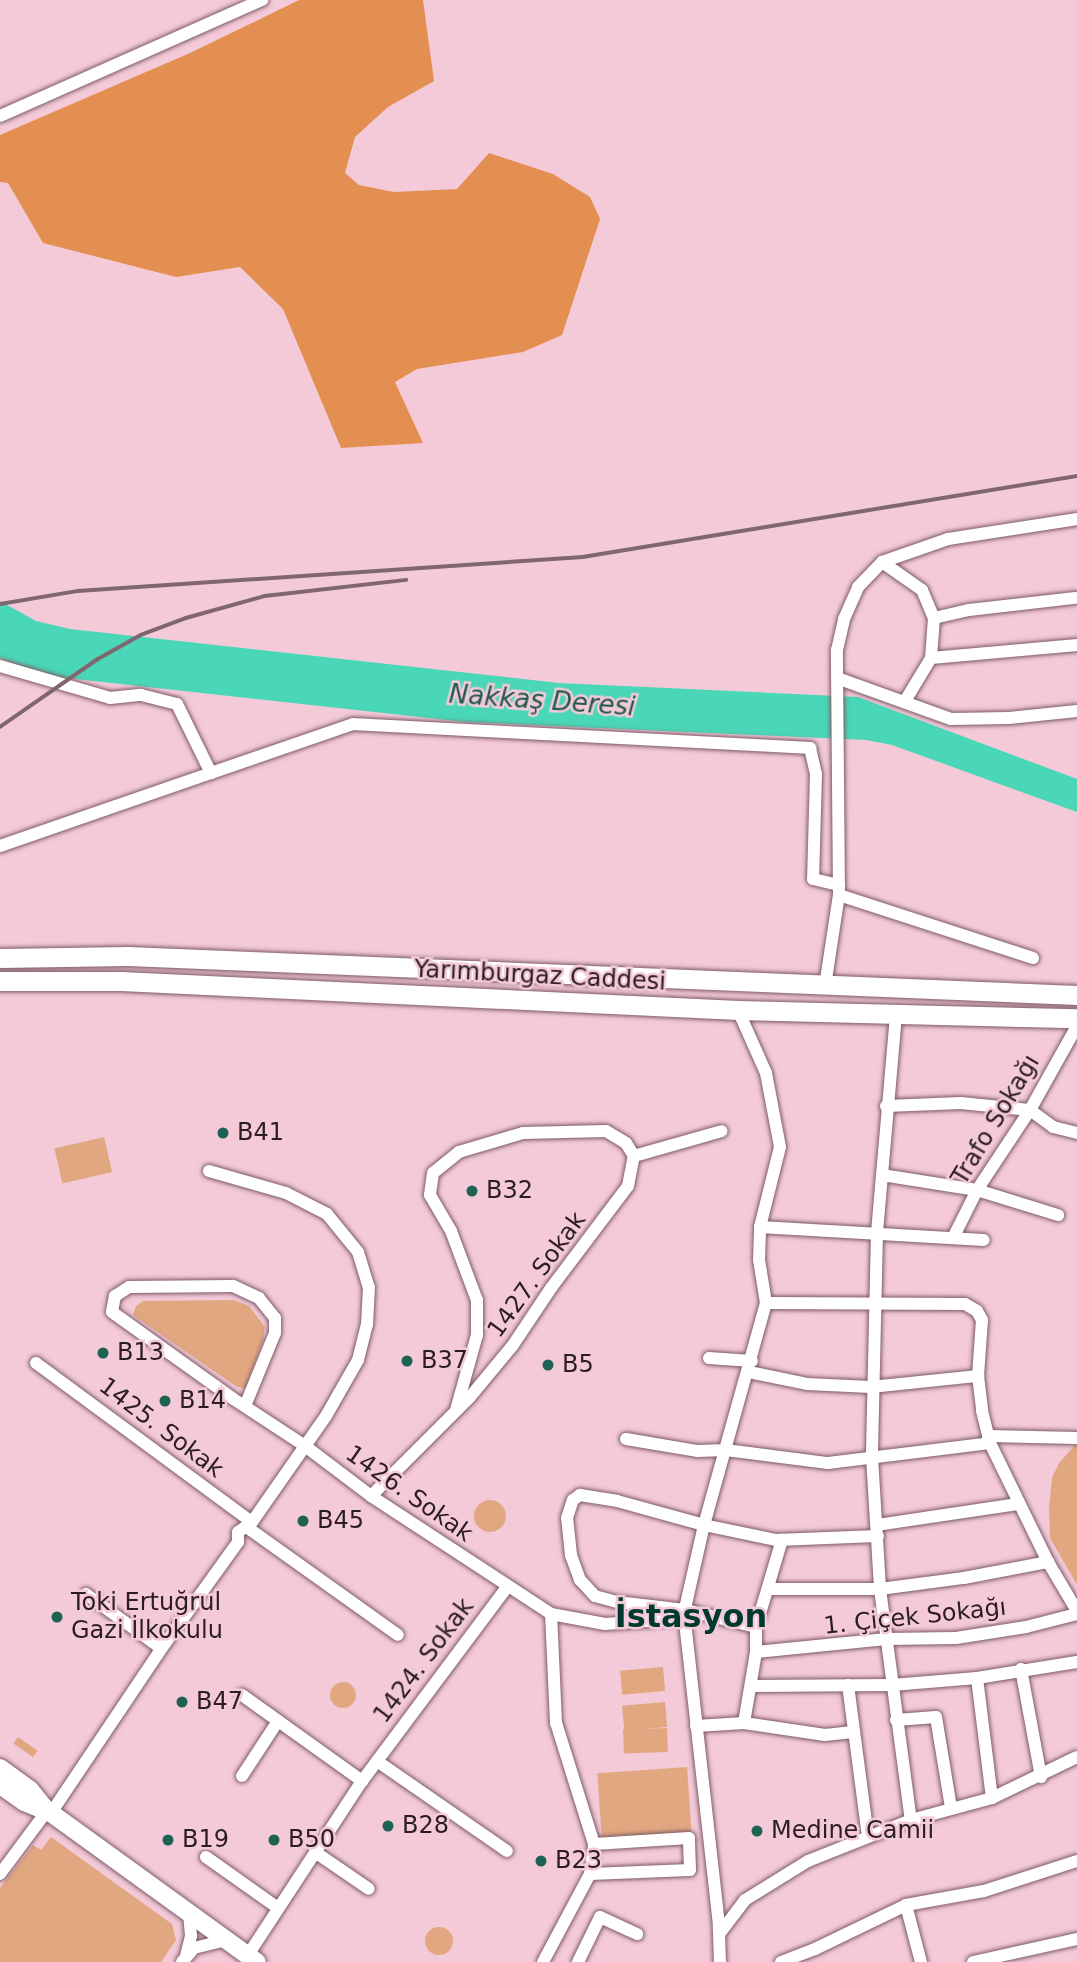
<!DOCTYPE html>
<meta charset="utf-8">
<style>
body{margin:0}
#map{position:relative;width:1077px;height:1962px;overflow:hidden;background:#f4cad9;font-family:"DejaVu Sans",sans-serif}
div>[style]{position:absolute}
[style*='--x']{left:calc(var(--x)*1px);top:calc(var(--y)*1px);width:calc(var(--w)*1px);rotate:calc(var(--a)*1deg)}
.green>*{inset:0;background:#e1a780;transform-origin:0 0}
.round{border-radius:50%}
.forest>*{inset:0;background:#e48f52}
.water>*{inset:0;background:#4ad7b7}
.roads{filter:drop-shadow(0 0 2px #7e5a67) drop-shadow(0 0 2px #7e5a67)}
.minor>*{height:12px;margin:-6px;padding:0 6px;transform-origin:6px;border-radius:6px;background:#fff}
.secondary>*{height:18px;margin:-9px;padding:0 9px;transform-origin:9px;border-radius:9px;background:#fff}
.primary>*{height:19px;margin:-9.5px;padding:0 9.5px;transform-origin:9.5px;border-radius:9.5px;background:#fff}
.rail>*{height:3.5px;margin:-1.75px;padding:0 1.75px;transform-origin:1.75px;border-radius:1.75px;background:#806670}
.dots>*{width:19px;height:19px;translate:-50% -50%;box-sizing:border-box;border:4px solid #f4cad9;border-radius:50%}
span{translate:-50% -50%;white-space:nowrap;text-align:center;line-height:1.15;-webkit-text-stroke:5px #f4cad9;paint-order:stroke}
.street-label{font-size:24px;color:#2c1d23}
.poi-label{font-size:24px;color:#2c1d23}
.left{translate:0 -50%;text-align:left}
.water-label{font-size:26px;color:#20584b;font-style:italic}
.district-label{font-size:32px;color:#003a2f;font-weight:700}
</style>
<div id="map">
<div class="green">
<div style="left:104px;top:1137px;width:36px;height:51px;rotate:77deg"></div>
<div style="clip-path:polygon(234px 1300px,249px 1306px,265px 1327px,263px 1341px,245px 1388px,237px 1387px,133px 1315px,136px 1306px,143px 1301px)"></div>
<div style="clip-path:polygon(1077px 1443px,1077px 1585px,1050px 1538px,1049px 1509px,1052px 1478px,1059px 1463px)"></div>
<div class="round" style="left:474px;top:1500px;width:32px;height:32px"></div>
<div style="left:663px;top:1667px;width:24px;height:43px;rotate:85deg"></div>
<div class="round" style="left:330px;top:1682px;width:26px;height:26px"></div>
<div style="left:665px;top:1702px;width:25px;height:43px;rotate:85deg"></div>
<div style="left:667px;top:1728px;width:24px;height:44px;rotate:88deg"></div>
<div style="left:18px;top:1737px;width:24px;height:8px;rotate:35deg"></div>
<div style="left:687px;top:1767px;width:65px;height:90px;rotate:86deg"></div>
<div style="clip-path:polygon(51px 1837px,172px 1924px,176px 1940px,161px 1962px,0 1962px,0 1888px,33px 1845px,41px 1850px)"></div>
<div class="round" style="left:425px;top:1927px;width:28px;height:28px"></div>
</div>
<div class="forest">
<div style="clip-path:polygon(299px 0,423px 0,434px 81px,388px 107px,355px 137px,345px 173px,359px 185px,394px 192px,457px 189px,489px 153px,553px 174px,590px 197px,600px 219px,562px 335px,523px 352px,417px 369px,395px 382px,423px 443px,341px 448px,283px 309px,240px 267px,176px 277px,43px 243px,8px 183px,0 182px,0 135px,190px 53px)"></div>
</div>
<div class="water">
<div style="clip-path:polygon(0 601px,36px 621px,70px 629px,559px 683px,858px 697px,1077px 779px,1077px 812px,892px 745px,866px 740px,465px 722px,48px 676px,0 658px)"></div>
</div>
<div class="roads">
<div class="minor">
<div style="--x:0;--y:116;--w:287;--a:-23.9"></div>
<div style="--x:882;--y:562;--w:49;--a:35"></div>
<div style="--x:922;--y:590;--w:30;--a:67"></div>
<div style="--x:934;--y:618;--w:40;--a:94.3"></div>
<div style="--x:931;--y:658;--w:50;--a:121.2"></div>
<div style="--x:934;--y:618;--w:36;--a:-13"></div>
<div style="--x:969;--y:610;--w:107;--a:-6.5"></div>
<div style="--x:931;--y:658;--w:147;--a:-5.1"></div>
<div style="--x:0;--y:666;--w:115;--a:16.2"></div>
<div style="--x:110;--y:698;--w:31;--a:-6"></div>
<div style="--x:141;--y:695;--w:37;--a:14"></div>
<div style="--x:177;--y:704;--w:77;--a:63.8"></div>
<div style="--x:211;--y:773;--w:150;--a:-19"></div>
<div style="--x:353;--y:724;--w:458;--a:3"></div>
<div style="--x:810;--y:748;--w:27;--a:77"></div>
<div style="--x:816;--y:774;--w:105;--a:91.6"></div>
<div style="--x:813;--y:879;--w:27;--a:13"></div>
<div style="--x:837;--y:678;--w:121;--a:19.8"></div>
<div style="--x:951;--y:719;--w:58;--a:-1"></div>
<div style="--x:1009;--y:718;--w:68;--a:-5.9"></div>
<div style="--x:0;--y:846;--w:223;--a:-19.1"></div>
<div style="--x:839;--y:895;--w:204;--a:18"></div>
<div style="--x:825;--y:986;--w:92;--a:-81.3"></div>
<div style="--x:839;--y:895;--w:245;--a:-90.5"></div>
<div style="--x:837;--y:650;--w:32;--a:-77"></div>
<div style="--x:844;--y:619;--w:35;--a:-66"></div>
<div style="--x:858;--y:587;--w:35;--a:-46"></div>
<div style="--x:882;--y:562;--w:70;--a:-19.2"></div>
<div style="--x:948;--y:539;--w:131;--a:-8.8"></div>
<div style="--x:896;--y:1015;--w:218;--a:95"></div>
<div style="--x:877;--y:1232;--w:225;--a:91.3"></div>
<div style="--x:872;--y:1457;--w:132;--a:86.5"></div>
<div style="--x:880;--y:1589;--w:233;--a:82.4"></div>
<div style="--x:886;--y:1106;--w:75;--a:-2.3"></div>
<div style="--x:961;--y:1103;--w:69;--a:5.8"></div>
<div style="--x:1030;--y:1110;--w:29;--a:36"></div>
<div style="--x:1053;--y:1127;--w:25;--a:14"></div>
<div style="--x:634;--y:1156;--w:91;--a:-15.9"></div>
<div style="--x:209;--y:1171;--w:80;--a:15.9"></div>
<div style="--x:286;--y:1193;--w:46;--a:27.1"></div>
<div style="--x:327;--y:1214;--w:49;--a:50.8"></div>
<div style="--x:358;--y:1252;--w:37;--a:73"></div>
<div style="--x:369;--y:1287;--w:37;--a:93"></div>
<div style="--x:367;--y:1324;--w:37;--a:104"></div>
<div style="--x:358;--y:1360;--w:64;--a:119.7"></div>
<div style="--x:326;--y:1416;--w:129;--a:124.9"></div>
<div style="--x:252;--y:1522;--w:17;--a:144"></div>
<div style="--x:238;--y:1532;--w:10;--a:90"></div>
<div style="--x:882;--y:1175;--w:96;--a:9"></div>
<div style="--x:977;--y:1190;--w:85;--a:17.2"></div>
<div style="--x:760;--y:1227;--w:224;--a:3.3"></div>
<div style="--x:953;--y:1238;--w:54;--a:-63.4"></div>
<div style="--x:977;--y:1190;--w:96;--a:-56.5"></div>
<div style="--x:1030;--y:1110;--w:96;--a:-60.8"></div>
<div style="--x:766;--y:1303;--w:199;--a:0.3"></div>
<div style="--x:965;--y:1304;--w:14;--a:30"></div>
<div style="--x:977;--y:1311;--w:10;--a:61"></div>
<div style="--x:982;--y:1320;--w:56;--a:94.1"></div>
<div style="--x:978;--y:1376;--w:35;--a:83"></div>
<div style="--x:982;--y:1411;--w:33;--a:76"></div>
<div style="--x:990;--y:1443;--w:132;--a:64"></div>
<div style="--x:1048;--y:1562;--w:57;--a:59.4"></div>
<div style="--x:709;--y:1358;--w:43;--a:4"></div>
<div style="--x:36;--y:1363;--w:268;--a:36.4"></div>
<div style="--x:749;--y:1372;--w:59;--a:11.7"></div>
<div style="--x:807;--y:1384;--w:64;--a:2.7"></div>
<div style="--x:871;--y:1387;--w:108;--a:-5.9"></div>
<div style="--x:245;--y:1406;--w:79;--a:-67.7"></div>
<div style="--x:275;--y:1333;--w:15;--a:-90"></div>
<div style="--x:275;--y:1318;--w:26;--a:-129"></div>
<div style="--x:259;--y:1298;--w:29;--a:-155"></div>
<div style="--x:233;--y:1286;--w:104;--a:179.4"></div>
<div style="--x:129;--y:1287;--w:17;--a:147"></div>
<div style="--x:115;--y:1296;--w:16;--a:101"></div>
<div style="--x:112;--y:1312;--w:148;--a:35.6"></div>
<div style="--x:232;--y:1398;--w:87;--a:33.3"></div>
<div style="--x:305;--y:1446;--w:83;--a:37.1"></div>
<div style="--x:371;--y:1496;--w:215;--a:33.2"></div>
<div style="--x:551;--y:1614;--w:55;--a:10.5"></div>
<div style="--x:605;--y:1624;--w:70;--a:-4.1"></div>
<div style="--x:988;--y:1436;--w:89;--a:1.3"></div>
<div style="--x:626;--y:1439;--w:73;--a:9.5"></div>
<div style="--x:698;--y:1451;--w:28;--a:-2"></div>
<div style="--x:726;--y:1450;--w:103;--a:7.3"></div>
<div style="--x:828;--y:1463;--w:163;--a:-7"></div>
<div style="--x:371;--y:1496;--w:140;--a:-45"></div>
<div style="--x:470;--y:1397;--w:67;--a:-50.4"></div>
<div style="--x:513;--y:1345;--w:69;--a:-56.3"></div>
<div style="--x:551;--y:1288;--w:128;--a:-53"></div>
<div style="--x:628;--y:1186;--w:31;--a:-79"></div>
<div style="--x:634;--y:1156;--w:15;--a:-122"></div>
<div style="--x:626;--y:1143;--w:23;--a:-149"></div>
<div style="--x:606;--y:1131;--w:83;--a:178.6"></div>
<div style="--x:523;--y:1133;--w:67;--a:163.5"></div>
<div style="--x:459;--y:1152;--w:33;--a:141"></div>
<div style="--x:433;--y:1173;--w:22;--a:98"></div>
<div style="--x:430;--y:1195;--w:42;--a:59.7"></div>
<div style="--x:451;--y:1231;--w:74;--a:69.4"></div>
<div style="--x:477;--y:1300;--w:35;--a:90"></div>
<div style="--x:477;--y:1335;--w:78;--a:105.6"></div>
<div style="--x:877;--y:1525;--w:143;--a:-8.5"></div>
<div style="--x:248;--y:1528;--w:184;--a:35.5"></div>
<div style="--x:768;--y:1589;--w:112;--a:0"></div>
<div style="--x:880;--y:1589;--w:85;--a:-7.5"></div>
<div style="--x:964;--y:1578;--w:86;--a:-10.8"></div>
<div style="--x:86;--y:1594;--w:92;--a:35.8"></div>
<div style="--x:756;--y:1627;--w:91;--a:-73.4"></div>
<div style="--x:756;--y:1652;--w:131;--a:-5.7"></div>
<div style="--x:886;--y:1639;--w:70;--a:-0.8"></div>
<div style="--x:956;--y:1638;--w:71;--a:-8.9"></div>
<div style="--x:1026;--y:1627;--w:53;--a:-14.3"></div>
<div style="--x:1021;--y:1669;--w:110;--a:79.5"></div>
<div style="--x:977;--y:1678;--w:121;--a:82.9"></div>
<div style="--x:848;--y:1685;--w:153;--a:82.5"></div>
<div style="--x:751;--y:1686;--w:141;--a:-0.4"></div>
<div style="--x:892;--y:1685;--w:85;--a:-4.7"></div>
<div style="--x:977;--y:1678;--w:101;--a:-9.1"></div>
<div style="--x:242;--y:1695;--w:148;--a:35.6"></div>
<div style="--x:896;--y:1720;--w:40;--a:-4.3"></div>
<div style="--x:936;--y:1717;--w:92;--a:80.6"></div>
<div style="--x:744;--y:1723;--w:72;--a:-80.4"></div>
<div style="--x:756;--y:1652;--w:25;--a:-90"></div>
<div style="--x:756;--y:1627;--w:73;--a:-166.5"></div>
<div style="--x:685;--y:1610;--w:68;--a:-173.3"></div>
<div style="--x:617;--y:1602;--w:23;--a:-165"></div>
<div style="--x:595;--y:1596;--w:22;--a:-133"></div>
<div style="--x:580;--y:1580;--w:27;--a:-110"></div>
<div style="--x:571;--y:1555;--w:37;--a:-96"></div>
<div style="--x:567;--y:1518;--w:19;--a:-72"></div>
<div style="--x:573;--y:1500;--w:9;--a:-36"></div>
<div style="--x:580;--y:1495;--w:37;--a:9"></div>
<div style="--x:617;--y:1501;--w:90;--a:15.4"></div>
<div style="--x:704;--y:1525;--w:74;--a:11.8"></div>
<div style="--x:776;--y:1540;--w:102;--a:-2.2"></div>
<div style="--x:696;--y:1726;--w:48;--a:-3.6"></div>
<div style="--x:744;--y:1723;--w:82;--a:8.4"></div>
<div style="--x:825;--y:1735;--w:28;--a:-6"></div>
<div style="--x:377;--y:1761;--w:158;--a:34.7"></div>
<div style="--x:242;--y:1776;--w:66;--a:-56.8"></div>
<div style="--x:51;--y:1813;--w:194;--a:-56.1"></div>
<div style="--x:159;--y:1652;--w:135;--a:-54.3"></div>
<div style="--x:315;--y:1852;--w:65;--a:34.4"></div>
<div style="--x:206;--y:1857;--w:88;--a:35.3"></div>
<div style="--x:0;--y:1874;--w:79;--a:-53.3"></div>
<div style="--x:590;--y:1874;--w:100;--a:-2.3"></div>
<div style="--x:690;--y:1870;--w:32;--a:-92"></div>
<div style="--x:689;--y:1838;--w:95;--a:176.4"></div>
<div style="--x:906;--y:1905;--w:59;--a:75.3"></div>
<div style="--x:720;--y:1933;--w:41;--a:-52.9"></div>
<div style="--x:745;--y:1900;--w:74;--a:-31.8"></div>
<div style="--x:808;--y:1861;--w:111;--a:-21.7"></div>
<div style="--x:911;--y:1820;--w:84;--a:-15.2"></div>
<div style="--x:992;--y:1798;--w:94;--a:-25.8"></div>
<div style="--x:248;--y:1955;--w:208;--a:-56.8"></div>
<div style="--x:362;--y:1781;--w:242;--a:-53.2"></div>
<div style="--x:186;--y:1956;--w:21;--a:-76"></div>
<div style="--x:191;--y:1936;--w:22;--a:-95"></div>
<div style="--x:182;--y:1962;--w:18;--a:-49"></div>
<div style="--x:194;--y:1948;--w:33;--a:-14"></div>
<div style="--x:543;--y:1962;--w:100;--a:-61.9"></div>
<div style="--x:590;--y:1874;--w:30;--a:-82"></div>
<div style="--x:594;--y:1844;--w:127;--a:-107.4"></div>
<div style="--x:556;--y:1723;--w:109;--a:-92.6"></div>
<div style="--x:578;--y:1962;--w:50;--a:-63.9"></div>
<div style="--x:600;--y:1917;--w:41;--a:24.7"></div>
<div style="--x:720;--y:1962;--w:37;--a:-92"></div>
<div style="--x:719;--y:1925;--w:314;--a:-96.4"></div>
<div style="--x:684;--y:1613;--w:90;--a:-77.2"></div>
<div style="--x:704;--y:1525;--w:230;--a:-74.4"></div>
<div style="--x:766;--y:1303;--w:44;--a:-99.2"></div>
<div style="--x:759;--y:1260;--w:33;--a:-88"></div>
<div style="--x:760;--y:1227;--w:82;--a:-76"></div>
<div style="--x:780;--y:1147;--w:75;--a:-100.7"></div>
<div style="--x:766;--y:1073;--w:69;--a:-114"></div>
<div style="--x:781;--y:1962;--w:36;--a:-21"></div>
<div style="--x:815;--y:1949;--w:101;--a:-25.8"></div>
<div style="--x:906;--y:1905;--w:79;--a:-10.2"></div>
<div style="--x:984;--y:1891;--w:98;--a:-17.9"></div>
<div style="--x:973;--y:1962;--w:107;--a:-12.5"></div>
</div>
<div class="secondary">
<div style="--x:0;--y:1768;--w:37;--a:36"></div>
<div style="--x:30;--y:1790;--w:27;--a:51"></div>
<div style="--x:0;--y:1785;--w:29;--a:35"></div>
<div style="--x:24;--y:1802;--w:29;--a:22"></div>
<div style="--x:51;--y:1813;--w:254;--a:35.9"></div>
</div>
<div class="primary">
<div style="--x:0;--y:958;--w:128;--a:-0.9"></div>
<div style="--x:128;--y:956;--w:950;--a:2.35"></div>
<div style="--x:0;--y:981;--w:121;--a:0"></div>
<div style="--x:121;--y:981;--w:618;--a:2.69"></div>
<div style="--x:738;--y:1010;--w:339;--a:1.4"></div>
</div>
</div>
<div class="rail">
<div style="--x:0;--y:604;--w:79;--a:-9.5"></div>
<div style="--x:78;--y:591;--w:506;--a:-3.85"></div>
<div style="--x:583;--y:557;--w:501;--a:-9.31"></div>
<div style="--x:0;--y:727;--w:119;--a:-34.8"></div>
<div style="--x:98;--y:659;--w:49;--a:-29.2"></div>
<div style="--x:141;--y:635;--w:48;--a:-20.7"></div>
<div style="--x:186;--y:618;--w:82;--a:-15.6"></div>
<div style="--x:265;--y:596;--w:142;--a:-6.5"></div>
</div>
<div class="dots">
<div style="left:223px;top:1133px;background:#1e6253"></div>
<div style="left:472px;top:1191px;background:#1e6253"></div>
<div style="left:103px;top:1353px;background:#1e6253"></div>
<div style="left:407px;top:1361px;background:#1e6253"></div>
<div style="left:548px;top:1365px;background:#1e6253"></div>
<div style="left:165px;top:1401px;background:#1e6253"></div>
<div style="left:303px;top:1521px;background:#1e6253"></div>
<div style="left:57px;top:1617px;background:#1e6253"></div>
<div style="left:182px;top:1702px;background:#1e6253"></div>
<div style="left:388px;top:1826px;background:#1e6253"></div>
<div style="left:757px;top:1831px;background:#1e6253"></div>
<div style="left:168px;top:1840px;background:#1e6253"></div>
<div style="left:274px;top:1840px;background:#1e6253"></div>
<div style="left:541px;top:1861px;background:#1e6253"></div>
</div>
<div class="street-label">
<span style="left:540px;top:976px;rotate:3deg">Yarımburgaz Caddesi</span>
<span style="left:996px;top:1120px;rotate:-59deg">Trafo Sokağı</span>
<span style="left:537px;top:1275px;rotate:-54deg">1427. Sokak</span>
<span style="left:161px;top:1428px;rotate:37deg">1425. Sokak</span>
<span style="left:409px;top:1494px;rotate:35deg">1426. Sokak</span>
<span style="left:915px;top:1617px;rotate:-6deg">1. Çiçek Sokağı</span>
<span style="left:424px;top:1661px;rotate:-53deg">1424. Sokak</span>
</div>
<div class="poi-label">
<span class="left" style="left:237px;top:1133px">B41</span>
<span class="left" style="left:486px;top:1191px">B32</span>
<span class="left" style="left:117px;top:1353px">B13</span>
<span class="left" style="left:421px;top:1361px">B37</span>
<span class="left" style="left:562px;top:1365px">B5</span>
<span class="left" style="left:179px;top:1401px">B14</span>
<span class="left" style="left:317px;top:1521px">B45</span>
<span class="left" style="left:71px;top:1617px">Toki Ertuğrul<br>Gazi İlkokulu</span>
<span class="left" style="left:196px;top:1702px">B47</span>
<span class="left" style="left:402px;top:1826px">B28</span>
<span class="left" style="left:771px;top:1831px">Medine Camii</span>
<span class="left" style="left:182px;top:1840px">B19</span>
<span class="left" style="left:288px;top:1840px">B50</span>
<span class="left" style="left:555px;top:1861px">B23</span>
</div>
<div class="water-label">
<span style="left:542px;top:701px;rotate:4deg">Nakkaş Deresi</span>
</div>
<div class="district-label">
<span style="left:691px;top:1616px">İstasyon</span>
</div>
</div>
